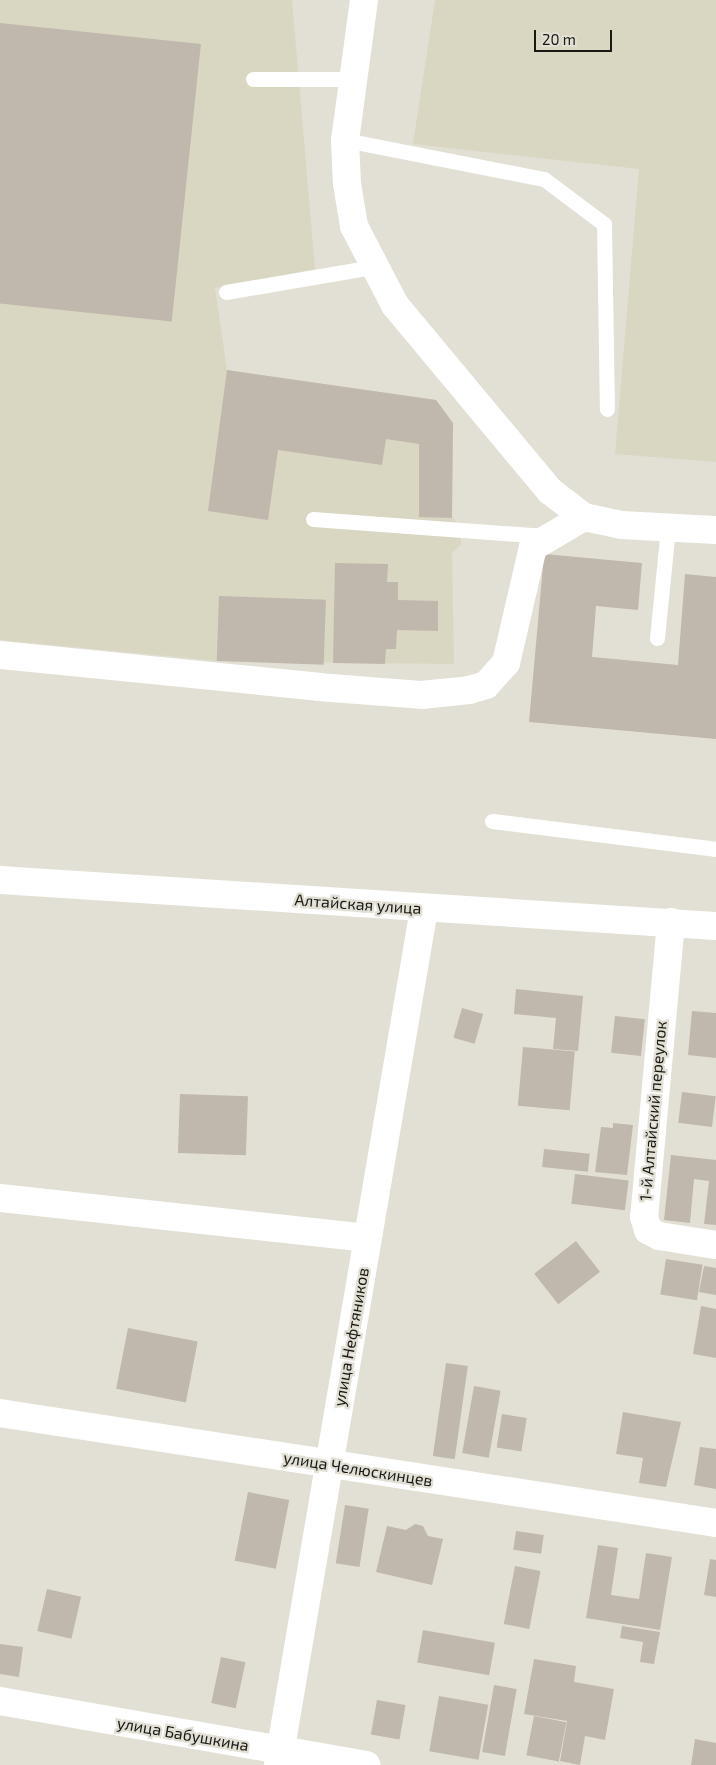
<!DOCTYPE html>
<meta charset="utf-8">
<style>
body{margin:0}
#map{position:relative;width:716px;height:1765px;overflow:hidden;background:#e2e0d4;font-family:"Exo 2",sans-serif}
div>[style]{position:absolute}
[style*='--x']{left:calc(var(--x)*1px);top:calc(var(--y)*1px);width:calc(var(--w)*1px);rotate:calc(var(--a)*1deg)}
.built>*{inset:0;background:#d9d6c2}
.building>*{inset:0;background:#c0b7ad;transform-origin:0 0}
.service>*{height:15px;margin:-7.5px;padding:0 7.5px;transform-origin:7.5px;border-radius:7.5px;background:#fff}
.minor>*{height:28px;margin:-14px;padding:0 14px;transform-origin:14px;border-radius:14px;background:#fff}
.tertiary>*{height:28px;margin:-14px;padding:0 14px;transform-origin:14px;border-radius:14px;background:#fff}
.secondary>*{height:28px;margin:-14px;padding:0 14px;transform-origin:14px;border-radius:14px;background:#fff}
span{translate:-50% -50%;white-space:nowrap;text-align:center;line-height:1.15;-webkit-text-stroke:4.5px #e2e0d4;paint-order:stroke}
.street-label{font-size:16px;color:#191814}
.scale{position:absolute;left:534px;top:30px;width:78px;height:22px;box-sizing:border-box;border:2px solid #191814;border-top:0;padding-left:6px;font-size:15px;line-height:18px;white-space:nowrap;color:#191814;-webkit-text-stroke:4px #e2e0d4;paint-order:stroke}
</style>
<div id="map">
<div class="built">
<div style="clip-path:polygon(0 0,292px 0,315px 269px,215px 288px,227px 370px,436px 400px,453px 423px,452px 517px,460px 527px,461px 544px,452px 553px,454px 664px,218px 661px,0 640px)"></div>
<div style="clip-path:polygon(435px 0,716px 0,716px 462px,615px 454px,639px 169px,413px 144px)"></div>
</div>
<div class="building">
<div style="left:0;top:23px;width:202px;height:279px;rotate:6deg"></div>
<div style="clip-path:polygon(227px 370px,436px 400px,453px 423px,452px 518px,419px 517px,419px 444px,386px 439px,382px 465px,278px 450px,268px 520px,208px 511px)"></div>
<div style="clip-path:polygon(544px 554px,642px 563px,638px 610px,596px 606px,592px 657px,678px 665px,685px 574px,716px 577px,716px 739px,529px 722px)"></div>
<div style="clip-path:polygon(335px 563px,388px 564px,387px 582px,398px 582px,398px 600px,438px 601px,438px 631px,397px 630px,396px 649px,386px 649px,385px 664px,333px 663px)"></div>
<div style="left:219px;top:596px;width:107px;height:65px;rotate:2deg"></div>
<div style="clip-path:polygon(516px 989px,583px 996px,578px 1051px,553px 1049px,556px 1018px,514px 1014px)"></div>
<div style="left:462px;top:1008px;width:22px;height:31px;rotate:16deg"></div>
<div style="clip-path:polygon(692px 1011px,716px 1013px,716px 1058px,688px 1055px)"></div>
<div style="left:615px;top:1016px;width:30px;height:37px;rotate:6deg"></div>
<div style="left:523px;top:1047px;width:52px;height:59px;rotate:5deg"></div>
<div style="left:682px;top:1092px;width:34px;height:31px;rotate:7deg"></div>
<div style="left:180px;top:1094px;width:68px;height:59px;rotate:2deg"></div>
<div style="clip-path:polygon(613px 1123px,633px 1125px,627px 1175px,595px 1172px,601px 1127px,613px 1128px)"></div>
<div style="left:544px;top:1149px;width:46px;height:18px;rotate:6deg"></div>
<div style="clip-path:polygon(671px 1155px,716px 1160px,716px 1225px,704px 1224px,709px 1181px,694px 1179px,690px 1223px,664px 1220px)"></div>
<div style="left:575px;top:1174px;width:54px;height:30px;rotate:7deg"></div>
<div style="left:576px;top:1241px;width:39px;height:53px;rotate:52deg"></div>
<div style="left:666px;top:1259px;width:37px;height:36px;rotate:9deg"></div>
<div style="clip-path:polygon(704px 1266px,716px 1268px,716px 1295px,699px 1292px)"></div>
<div style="clip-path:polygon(701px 1306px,716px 1309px,716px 1358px,693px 1354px)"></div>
<div style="left:128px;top:1328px;width:71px;height:62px;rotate:11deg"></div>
<div style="left:446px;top:1363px;width:22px;height:94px;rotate:8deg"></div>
<div style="left:474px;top:1386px;width:27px;height:68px;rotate:10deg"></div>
<div style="clip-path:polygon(623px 1412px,681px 1422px,666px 1487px,639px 1483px,643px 1458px,616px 1454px)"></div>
<div style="left:502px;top:1414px;width:25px;height:34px;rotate:9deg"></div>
<div style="clip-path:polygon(700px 1447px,716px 1449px,716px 1489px,694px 1485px)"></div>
<div style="left:248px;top:1492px;width:42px;height:70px;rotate:11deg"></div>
<div style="left:345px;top:1505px;width:24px;height:59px;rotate:9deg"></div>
<div style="clip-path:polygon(415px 1524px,423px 1526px,428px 1536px,443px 1539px,432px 1585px,376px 1572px,387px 1526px,406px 1530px)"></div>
<div style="left:516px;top:1531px;width:28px;height:19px;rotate:8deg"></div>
<div style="clip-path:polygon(598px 1545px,618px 1548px,611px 1595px,639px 1599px,646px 1553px,672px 1557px,660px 1630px,586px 1618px)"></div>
<div style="clip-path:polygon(710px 1559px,716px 1560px,716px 1597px,704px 1595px)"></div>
<div style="left:515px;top:1566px;width:26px;height:59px;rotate:11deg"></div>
<div style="left:47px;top:1589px;width:35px;height:43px;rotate:13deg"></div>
<div style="clip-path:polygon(622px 1626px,660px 1632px,654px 1664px,640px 1662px,643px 1642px,620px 1638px)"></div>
<div style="left:423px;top:1630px;width:73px;height:33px;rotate:10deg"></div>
<div style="clip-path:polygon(0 1644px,23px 1647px,19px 1677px,0 1674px)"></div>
<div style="left:221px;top:1657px;width:25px;height:47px;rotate:12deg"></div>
<div style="clip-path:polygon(534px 1659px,576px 1666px,574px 1682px,614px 1689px,605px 1740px,585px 1736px,580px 1765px,560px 1761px,567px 1721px,524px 1714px)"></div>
<div style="left:494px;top:1685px;width:23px;height:68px;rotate:10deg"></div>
<div style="left:439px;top:1696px;width:50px;height:56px;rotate:10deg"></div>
<div style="left:377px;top:1700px;width:29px;height:35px;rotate:10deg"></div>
<div style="left:534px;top:1716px;width:33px;height:40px;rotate:11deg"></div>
<div style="clip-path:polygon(695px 1739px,716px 1743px,716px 1765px,691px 1765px)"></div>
</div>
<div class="service">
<div style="--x:253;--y:79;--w:100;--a:0"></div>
<div style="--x:345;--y:140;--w:203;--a:11.1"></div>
<div style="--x:544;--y:179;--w:75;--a:36.9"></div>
<div style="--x:604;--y:224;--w:185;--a:89.1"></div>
<div style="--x:226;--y:292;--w:148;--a:-9.7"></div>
<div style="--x:313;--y:519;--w:233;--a:4.2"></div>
<div style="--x:657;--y:638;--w:111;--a:-84.3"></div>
<div style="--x:492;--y:821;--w:226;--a:7.1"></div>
</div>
<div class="minor">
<div style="--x:0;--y:655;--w:320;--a:5.7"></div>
<div style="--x:318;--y:687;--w:103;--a:4.4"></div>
<div style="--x:421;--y:695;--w:48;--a:-5.9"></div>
<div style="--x:469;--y:690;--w:18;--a:-16"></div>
<div style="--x:486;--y:685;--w:30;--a:-48"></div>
<div style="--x:506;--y:663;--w:119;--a:-76.9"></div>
<div style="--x:533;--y:547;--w:59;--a:-30.5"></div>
<div style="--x:671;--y:922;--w:296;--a:95.2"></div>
<div style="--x:644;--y:1217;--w:14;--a:73"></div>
<div style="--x:648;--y:1230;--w:13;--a:29"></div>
<div style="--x:659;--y:1236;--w:58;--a:9"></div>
<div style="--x:0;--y:1198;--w:370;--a:6.2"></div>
<div style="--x:0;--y:1413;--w:724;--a:8.73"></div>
<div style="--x:0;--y:1701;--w:372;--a:9.9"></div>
<div style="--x:278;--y:1765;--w:868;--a:-80.32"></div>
</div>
<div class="tertiary">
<div style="--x:364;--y:0;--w:141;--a:97.7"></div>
<div style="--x:345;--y:140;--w:44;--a:87.4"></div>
<div style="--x:347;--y:184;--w:43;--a:80.5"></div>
<div style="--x:354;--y:226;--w:89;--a:62.6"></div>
<div style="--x:395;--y:305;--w:242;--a:50.2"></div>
<div style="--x:550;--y:491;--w:43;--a:37.4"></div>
<div style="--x:584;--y:517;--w:38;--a:12"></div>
<div style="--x:621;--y:525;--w:95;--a:3"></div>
</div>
<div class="secondary">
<div style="--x:0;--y:880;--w:717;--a:3.68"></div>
</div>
<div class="street-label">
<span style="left:358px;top:904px;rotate:4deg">Алтайская улица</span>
<span style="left:653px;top:1111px;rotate:-85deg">1-й Алтайский переулок</span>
<span style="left:351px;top:1337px;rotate:-80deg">улица Нефтяников</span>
<span style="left:358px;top:1469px;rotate:9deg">улица Челюскинцев</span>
<span style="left:183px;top:1734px;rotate:10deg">улица Бабушкина</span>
</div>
<div class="scale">20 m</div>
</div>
